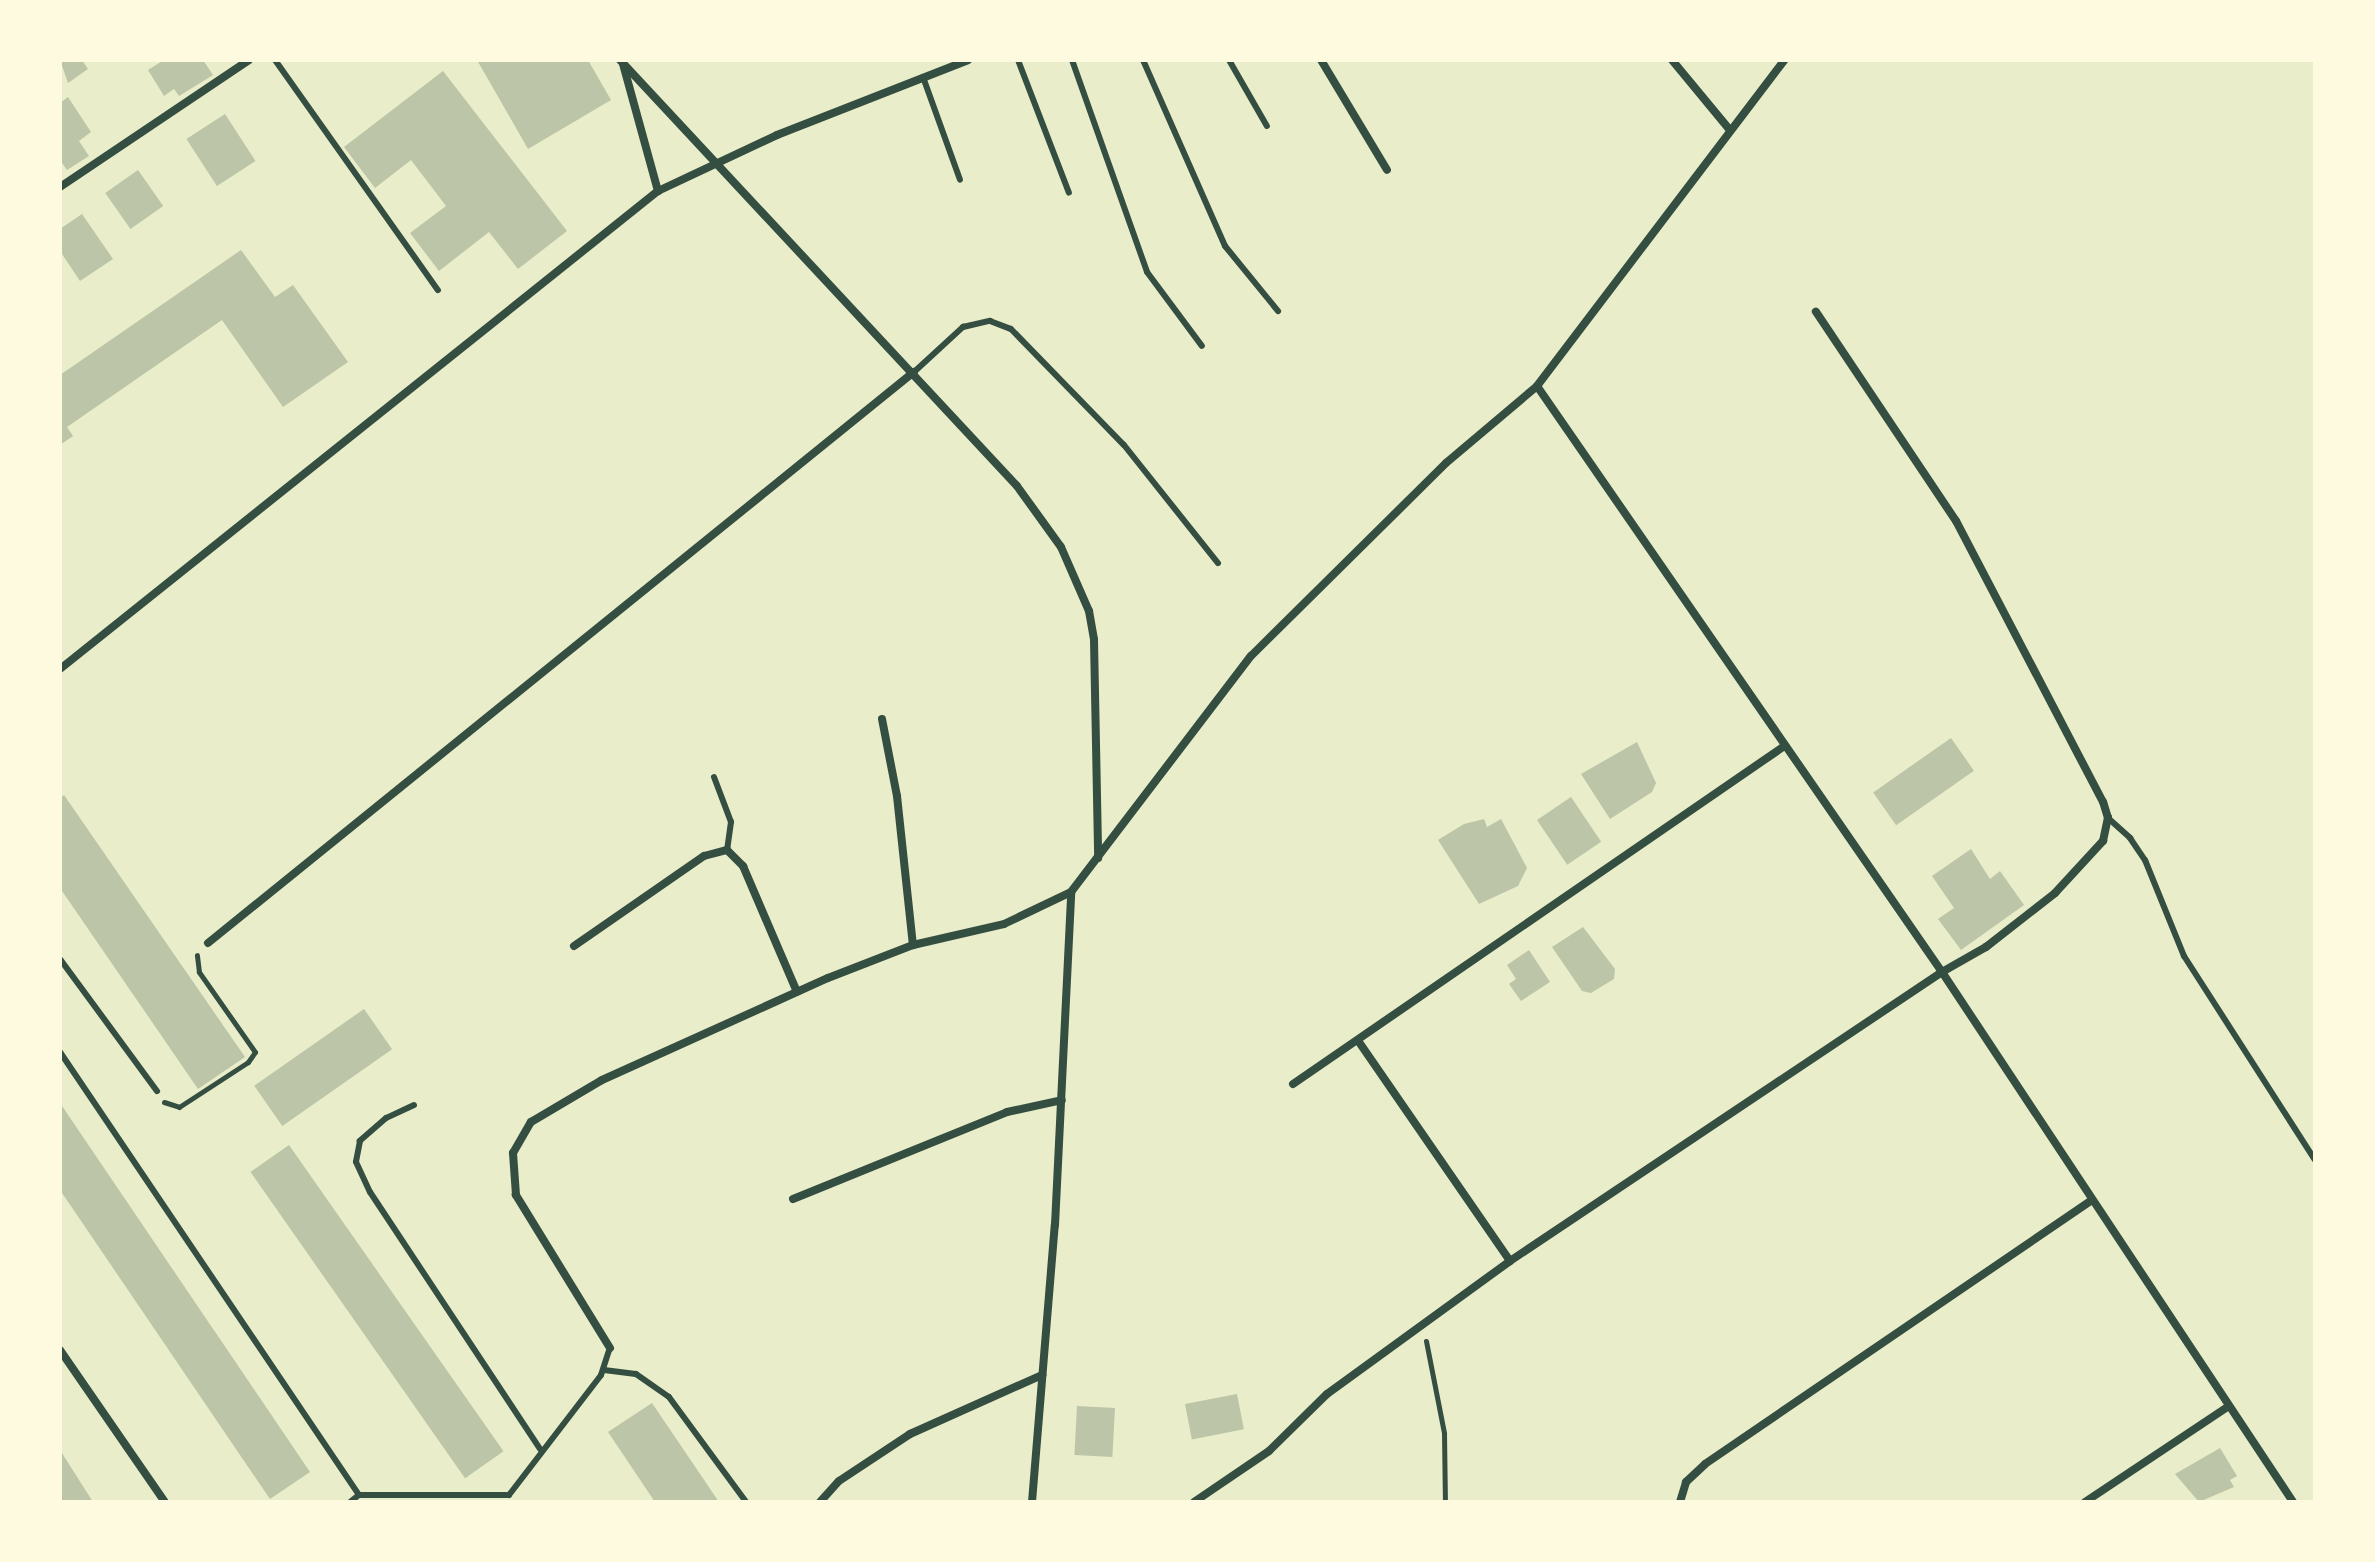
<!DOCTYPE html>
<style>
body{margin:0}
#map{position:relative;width:2375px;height:1562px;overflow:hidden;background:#e9edc9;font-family:"Archivo Narrow",sans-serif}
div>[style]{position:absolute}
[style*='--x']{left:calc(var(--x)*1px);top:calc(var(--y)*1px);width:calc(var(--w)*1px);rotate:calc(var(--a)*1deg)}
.building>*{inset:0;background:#bcc5a7;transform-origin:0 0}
.path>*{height:5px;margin:-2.5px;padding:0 2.5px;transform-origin:2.5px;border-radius:2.5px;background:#344e41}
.service>*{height:6px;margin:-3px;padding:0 3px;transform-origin:3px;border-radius:3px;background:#344e41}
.minor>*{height:8px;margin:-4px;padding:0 4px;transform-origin:4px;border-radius:4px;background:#344e41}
span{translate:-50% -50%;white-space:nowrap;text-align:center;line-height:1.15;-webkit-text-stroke:6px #fefae0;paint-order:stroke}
.frame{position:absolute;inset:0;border:62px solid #fefae0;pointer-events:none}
</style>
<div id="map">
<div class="building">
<div style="clip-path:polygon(60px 60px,82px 60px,88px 69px,68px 83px)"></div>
<div style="clip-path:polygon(164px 60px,203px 60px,213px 75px,179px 96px,174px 89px,164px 96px,148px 70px)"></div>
<div style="clip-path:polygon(477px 60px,588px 60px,611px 100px,528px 149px)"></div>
<div style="clip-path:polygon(443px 71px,567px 231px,518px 269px,489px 232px,439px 271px,410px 233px,446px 206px,411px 160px,375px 188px,344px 147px)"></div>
<div style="clip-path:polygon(68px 97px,91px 132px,79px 141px,89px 156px,67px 170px,60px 160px,60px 103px)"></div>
<div style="left:225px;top:114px;width:56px;height:46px;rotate:57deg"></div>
<div style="left:138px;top:170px;width:44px;height:40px;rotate:55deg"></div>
<div style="clip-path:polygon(82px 214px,113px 259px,80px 281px,60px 251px,60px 229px)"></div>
<div style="clip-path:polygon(241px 250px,275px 297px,293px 285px,348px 362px,283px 407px,222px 320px,67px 427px,73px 436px,60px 445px,60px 375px)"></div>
<div style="left:1951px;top:738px;width:40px;height:95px;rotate:55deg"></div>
<div style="clip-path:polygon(1637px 742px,1656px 783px,1652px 792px,1610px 819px,1581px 774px)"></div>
<div style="clip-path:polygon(64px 795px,245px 1057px,198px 1089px,60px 888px,60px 798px)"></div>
<div style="left:1571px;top:797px;width:54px;height:41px;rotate:56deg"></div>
<div style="clip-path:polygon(1484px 819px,1487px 827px,1501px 819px,1527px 868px,1518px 886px,1479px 904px,1438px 840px,1464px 824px)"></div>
<div style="clip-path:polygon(1971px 849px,1990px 879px,2000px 871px,2024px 905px,1961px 950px,1938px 919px,1954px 908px,1932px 876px)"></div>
<div style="clip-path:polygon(1583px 927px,1615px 969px,1614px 979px,1591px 993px,1582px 991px,1552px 947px)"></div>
<div style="clip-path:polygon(1529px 950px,1550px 982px,1521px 1001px,1509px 984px,1516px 979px,1507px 965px)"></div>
<div style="left:364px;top:1009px;width:49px;height:134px;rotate:55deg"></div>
<div style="clip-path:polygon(60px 1103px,310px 1472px,270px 1499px,60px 1190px)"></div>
<div style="left:289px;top:1145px;width:374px;height:47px;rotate:55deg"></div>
<div style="left:1237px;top:1394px;width:36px;height:53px;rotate:79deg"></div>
<div style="clip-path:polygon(652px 1403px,719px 1502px,655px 1502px,608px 1432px)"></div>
<div style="left:1077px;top:1406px;width:38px;height:49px;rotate:3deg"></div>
<div style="clip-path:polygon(2220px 1448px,2237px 1476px,2230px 1480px,2234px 1487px,2199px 1502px,2175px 1474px)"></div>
<div style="clip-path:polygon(60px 1450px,93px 1502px,60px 1502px)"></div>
</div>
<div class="path">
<div style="--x:164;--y:1102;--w:16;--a:18"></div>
<div style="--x:179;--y:1107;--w:82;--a:-33.1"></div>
<div style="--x:248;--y:1062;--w:12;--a:-55"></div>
<div style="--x:255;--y:1052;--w:98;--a:-125"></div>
<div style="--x:199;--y:972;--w:17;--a:-97"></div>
<div style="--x:1426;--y:1341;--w:94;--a:78.9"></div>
<div style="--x:1444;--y:1433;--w:69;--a:89.2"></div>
</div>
<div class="service">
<div style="--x:275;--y:60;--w:282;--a:54.7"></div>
<div style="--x:1018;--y:60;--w:142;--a:69"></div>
<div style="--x:1072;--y:60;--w:225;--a:70.5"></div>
<div style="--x:1147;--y:272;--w:92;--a:53.4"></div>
<div style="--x:1143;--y:60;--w:203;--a:66.2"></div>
<div style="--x:1225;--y:246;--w:84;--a:50.8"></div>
<div style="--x:1229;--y:60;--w:76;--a:60.1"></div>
<div style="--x:923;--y:77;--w:109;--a:70.2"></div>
<div style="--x:914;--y:372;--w:67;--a:-42.6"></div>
<div style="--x:963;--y:327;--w:28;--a:-13"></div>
<div style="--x:990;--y:321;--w:22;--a:21"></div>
<div style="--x:1011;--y:329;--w:162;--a:45.8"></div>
<div style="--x:1124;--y:445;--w:151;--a:51.5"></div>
<div style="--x:714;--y:777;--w:48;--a:69.3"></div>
<div style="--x:731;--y:822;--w:28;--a:98"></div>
<div style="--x:2108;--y:818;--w:30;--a:42"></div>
<div style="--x:2130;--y:838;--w:27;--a:56"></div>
<div style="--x:2145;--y:860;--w:104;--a:67.9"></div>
<div style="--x:2184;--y:956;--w:242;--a:57.3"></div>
<div style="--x:60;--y:959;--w:164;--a:53.7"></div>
<div style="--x:60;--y:1052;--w:534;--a:55.98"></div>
<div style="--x:414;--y:1105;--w:31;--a:155"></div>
<div style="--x:386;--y:1118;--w:35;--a:139"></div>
<div style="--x:360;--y:1141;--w:21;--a:101"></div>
<div style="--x:356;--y:1162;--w:33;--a:65"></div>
<div style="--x:370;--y:1192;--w:308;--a:56.5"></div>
<div style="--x:604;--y:1370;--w:32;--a:7"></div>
<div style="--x:636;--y:1374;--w:40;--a:34.9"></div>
<div style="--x:669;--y:1397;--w:130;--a:53.7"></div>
<div style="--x:350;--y:1502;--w:11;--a:-38"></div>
<div style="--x:359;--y:1495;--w:150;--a:0"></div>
<div style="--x:509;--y:1495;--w:151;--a:-52.5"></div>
<div style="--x:601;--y:1375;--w:28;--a:-72"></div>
</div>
<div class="minor">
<div style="--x:620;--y:60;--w:582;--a:47.02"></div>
<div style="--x:1017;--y:486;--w:75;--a:54.2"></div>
<div style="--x:1061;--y:547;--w:70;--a:66.4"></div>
<div style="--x:1089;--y:611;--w:29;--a:80"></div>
<div style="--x:1094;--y:640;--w:218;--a:88.9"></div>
<div style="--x:1321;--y:60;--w:128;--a:59"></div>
<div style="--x:1672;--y:60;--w:89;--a:50.4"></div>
<div style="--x:623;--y:64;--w:132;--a:74.6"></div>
<div style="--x:60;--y:187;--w:228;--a:-33.9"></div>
<div style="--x:1537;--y:386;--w:712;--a:55.35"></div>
<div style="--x:1942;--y:972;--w:636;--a:56.48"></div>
<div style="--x:60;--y:669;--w:766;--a:-38.64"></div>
<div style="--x:658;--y:191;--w:132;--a:-25.2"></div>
<div style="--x:777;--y:135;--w:205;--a:-21.4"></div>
<div style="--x:882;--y:719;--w:78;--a:79"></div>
<div style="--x:897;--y:796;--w:150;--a:83.9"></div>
<div style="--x:208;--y:943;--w:908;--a:-38.97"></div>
<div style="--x:574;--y:946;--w:158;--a:-34.7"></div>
<div style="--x:704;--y:856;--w:24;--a:-15"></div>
<div style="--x:727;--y:850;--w:23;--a:45"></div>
<div style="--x:743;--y:866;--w:137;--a:66.8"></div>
<div style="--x:1359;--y:1042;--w:266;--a:55.4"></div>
<div style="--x:1293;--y:1084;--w:595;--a:-34.52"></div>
<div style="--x:793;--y:1199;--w:231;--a:-22.1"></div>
<div style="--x:1007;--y:1112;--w:56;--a:-12.3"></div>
<div style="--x:610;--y:1348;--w:180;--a:-121.6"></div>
<div style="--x:516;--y:1195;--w:42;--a:-94.1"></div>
<div style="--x:513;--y:1153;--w:36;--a:-60"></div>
<div style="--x:531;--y:1122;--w:82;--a:-30.6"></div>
<div style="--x:602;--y:1080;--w:248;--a:-24.3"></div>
<div style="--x:828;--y:978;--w:91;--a:-21.2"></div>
<div style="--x:913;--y:945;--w:93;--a:-13"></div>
<div style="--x:1004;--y:924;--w:74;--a:-25.5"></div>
<div style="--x:60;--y:1350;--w:185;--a:55.4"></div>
<div style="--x:820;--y:1502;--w:28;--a:-48"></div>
<div style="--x:839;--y:1481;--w:85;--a:-33.5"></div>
<div style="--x:910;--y:1434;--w:145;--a:-24.1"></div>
<div style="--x:1032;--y:1502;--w:278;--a:-85.3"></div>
<div style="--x:1055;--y:1225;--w:333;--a:-87.2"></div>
<div style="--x:1071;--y:892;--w:297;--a:-52.7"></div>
<div style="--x:1251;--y:656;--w:274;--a:-44.7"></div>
<div style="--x:1446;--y:463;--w:119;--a:-40.2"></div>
<div style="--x:1537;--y:386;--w:409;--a:-52.8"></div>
<div style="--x:1194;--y:1502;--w:91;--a:-34.2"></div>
<div style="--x:1269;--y:1451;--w:81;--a:-44.5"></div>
<div style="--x:1327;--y:1394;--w:226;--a:-36"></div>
<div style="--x:1510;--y:1261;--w:520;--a:-33.78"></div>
<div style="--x:1942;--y:972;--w:51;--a:-29.6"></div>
<div style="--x:1986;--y:947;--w:88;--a:-38"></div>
<div style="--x:2055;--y:893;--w:71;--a:-47.3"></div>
<div style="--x:2103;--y:841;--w:24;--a:-78"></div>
<div style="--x:2108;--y:818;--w:17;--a:-107"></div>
<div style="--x:2103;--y:802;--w:317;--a:-117.6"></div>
<div style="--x:1956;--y:521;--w:252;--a:-123.8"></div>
<div style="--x:1680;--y:1502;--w:21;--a:-73"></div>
<div style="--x:1686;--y:1482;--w:26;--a:-43"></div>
<div style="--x:1705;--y:1464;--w:466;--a:-34.3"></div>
<div style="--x:2085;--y:1502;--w:173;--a:-33.7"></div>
</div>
<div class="frame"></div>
</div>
